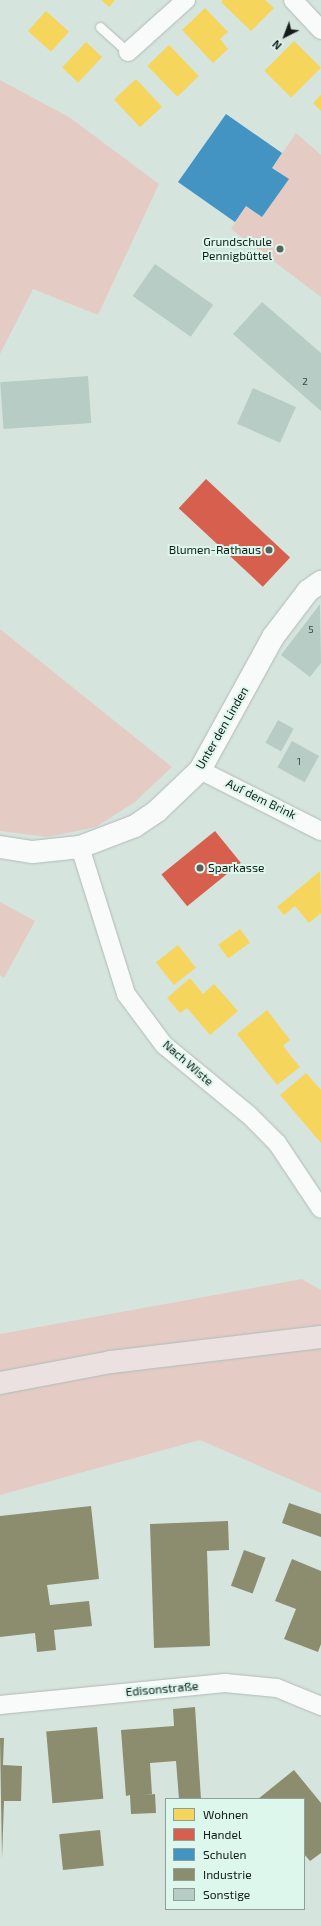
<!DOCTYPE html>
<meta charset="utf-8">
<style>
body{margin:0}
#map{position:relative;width:321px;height:1926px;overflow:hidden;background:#d6e4de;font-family:"Exo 2",sans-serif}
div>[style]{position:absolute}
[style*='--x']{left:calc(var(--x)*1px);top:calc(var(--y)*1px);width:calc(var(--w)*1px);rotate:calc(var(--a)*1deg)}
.green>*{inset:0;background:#e4ccc5}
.homes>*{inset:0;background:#f6d55c;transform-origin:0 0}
.shops>*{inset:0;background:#d6604d;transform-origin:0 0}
.schools>*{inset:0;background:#4393c3}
.industry>*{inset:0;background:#8c8c6e;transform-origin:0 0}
.building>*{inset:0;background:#b7ccc4;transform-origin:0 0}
.roads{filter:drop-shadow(0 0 1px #b0bbb6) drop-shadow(0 0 1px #b0bbb6)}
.service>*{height:9px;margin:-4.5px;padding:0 4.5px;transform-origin:4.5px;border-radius:4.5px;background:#f9fbfa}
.minor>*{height:18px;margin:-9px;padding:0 9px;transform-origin:9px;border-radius:9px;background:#f9fbfa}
.tertiary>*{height:22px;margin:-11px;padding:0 11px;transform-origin:11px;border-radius:11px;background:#f9fbfa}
.primary>*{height:22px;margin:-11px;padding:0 11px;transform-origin:11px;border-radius:11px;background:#eae1e0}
.dots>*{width:11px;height:11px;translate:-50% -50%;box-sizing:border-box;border:2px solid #ddf7ed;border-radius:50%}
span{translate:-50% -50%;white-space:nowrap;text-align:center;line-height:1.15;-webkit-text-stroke:4px #ddf7ed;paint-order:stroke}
.number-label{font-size:10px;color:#3c4844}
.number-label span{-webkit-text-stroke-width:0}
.poi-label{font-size:12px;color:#131c19}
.right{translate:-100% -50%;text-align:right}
.left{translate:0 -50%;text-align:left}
.street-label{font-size:12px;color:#131c19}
.legend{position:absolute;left:165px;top:1798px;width:140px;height:112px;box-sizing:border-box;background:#ddf7ed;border:1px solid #8c9f98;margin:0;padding:5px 7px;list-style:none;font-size:12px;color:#131c19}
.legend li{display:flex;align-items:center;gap:8px;height:20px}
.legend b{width:20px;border:1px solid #8c9f98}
.north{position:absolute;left:265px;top:16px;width:40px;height:40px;-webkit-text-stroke:3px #ddf7ed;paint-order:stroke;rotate:222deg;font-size:11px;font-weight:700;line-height:16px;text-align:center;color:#131c19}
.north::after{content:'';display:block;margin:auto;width:14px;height:18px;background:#131c19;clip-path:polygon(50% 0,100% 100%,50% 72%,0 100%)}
</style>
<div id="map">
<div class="green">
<div style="clip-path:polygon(0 80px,69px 117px,159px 184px,98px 315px,33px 289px,0 354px)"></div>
<div style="clip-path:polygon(296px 133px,321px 155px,321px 297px,231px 229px,246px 206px,262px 217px,288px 179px,272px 168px)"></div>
<div style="clip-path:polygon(0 629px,172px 767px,135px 802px,96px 827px,48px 837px,0 831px)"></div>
<div style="clip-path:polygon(0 902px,35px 921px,4px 978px,0 975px)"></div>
<div style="clip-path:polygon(302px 1279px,321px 1290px,321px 1493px,200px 1440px,0 1495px,0 1334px)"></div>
</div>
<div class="homes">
<div style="clip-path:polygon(101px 0,115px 0,109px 7px)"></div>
<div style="clip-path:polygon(223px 0,265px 0,274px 8px,251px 31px,221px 2px)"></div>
<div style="clip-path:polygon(205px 8px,228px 32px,220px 39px,228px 49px,213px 63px,182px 30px)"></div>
<div style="left:46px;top:11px;width:31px;height:27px;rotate:42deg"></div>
<div style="left:294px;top:41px;width:38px;height:42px;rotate:45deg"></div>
<div style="left:86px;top:42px;width:22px;height:35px;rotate:43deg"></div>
<div style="left:169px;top:45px;width:43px;height:30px;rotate:46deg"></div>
<div style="left:136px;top:79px;width:38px;height:30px;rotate:47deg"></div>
<div style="clip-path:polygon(321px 95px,321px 111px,313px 103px)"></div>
<div style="clip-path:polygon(320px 871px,321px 913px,309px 923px,295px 906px,284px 915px,277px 907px)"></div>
<div style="left:240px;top:929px;width:17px;height:27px;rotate:54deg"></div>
<div style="left:178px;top:945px;width:29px;height:28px;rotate:52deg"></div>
<div style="clip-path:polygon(190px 978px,203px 994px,214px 984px,238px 1011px,210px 1035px,187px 1008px,180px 1013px,167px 998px)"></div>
<div style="clip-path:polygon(267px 1010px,290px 1040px,283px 1046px,300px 1067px,277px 1085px,237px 1034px)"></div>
<div style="clip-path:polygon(306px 1073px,321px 1090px,321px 1143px,280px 1095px)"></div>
</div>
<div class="shops">
<div style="left:206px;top:479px;width:115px;height:40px;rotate:43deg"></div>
<div style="left:215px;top:831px;width:41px;height:69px;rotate:51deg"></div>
</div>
<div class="schools">
<div style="clip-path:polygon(226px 114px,282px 153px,272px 168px,289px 179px,262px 217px,246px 206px,235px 222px,178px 182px)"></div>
</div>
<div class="industry">
<div style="clip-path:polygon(289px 1503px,321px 1514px,321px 1537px,282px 1523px)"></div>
<div style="clip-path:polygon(91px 1506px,99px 1579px,47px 1585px,50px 1605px,89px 1601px,92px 1626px,54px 1630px,56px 1650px,37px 1652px,35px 1633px,0 1637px,0 1516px)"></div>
<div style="clip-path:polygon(228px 1521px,229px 1550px,207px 1551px,210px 1646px,154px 1648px,150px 1524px)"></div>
<div style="left:244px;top:1550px;width:23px;height:38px;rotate:20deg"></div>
<div style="clip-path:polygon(292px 1559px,321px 1571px,321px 1644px,318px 1652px,284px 1639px,296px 1609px,275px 1601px)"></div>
<div style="clip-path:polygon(195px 1707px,201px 1799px,179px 1799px,176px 1761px,150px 1763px,152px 1794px,144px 1795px,155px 1794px,156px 1813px,131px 1814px,130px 1795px,126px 1796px,121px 1730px,174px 1726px,173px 1709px)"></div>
<div style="left:97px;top:1727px;width:72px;height:51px;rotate:85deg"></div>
<div style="clip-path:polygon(0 1738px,4px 1738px,3px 1765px,22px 1766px,21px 1801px,4px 1801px,2px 1859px)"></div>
<div style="clip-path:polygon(294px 1770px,321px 1803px,321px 1853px,310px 1861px,304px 1854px,304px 1799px,258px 1799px)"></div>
<div style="left:100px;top:1830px;width:36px;height:41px;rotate:84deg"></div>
</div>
<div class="building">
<div style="left:155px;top:264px;width:71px;height:39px;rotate:35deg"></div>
<div style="clip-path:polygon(262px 302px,321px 353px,321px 411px,233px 334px)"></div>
<div style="left:88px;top:376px;width:47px;height:88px;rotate:86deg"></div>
<div style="left:253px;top:388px;width:47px;height:39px;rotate:24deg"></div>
<div style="clip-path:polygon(320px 604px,321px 663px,310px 677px,281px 655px)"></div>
<div style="left:278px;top:720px;width:18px;height:26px;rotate:29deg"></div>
<div style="left:292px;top:741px;width:31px;height:30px;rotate:29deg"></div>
</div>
<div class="roads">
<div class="service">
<div style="--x:100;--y:27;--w:38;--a:42"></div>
</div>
<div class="minor">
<div style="--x:293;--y:0;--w:41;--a:47"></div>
<div style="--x:128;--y:52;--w:78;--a:-41.9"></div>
<div style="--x:200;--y:770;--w:136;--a:26.8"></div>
<div style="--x:80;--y:847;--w:154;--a:72.6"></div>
<div style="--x:126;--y:994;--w:64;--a:53.3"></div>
<div style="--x:164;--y:1045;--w:110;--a:39.5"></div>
<div style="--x:249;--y:1115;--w:40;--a:45"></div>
<div style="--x:277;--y:1143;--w:79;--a:56.3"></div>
<div style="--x:0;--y:1705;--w:226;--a:-5.6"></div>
<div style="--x:225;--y:1683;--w:52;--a:5.5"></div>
<div style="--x:277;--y:1688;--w:48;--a:22.2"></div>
</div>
<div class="tertiary">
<div style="--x:0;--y:847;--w:33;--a:9"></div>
<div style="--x:33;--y:852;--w:47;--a:-6.1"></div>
<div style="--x:80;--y:847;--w:59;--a:-20.9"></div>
<div style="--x:135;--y:826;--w:27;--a:-34"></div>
<div style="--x:157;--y:811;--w:59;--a:-43.6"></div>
<div style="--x:200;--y:770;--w:152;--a:-61.2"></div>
<div style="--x:273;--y:637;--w:58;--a:-52.7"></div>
<div style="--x:308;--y:591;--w:16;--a:-35"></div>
</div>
<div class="primary">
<div style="--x:0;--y:1383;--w:113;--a:-10.7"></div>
<div style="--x:111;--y:1362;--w:211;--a:-6.8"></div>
</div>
</div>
<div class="dots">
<div style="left:280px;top:249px;background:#57625e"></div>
<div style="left:269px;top:550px;background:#57625e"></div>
<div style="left:200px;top:868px;background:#57625e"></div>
</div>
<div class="number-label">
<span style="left:305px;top:382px">2</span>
<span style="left:311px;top:630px">5</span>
<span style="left:299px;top:762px">1</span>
</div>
<div class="poi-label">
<span class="right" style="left:272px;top:249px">Grundschule<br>Pennigbüttel</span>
<span class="right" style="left:261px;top:550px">Blumen-Rathaus</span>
<span class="left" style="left:208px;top:868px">Sparkasse</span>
</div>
<div class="street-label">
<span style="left:222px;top:728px;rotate:-60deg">Unter den Linden</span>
<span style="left:261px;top:799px;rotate:26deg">Auf dem Brink</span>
<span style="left:188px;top:1063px;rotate:41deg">Nach Wiste</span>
<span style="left:162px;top:1689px;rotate:-5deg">Edisonstraße</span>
</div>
<ul class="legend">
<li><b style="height:11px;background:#f6d55c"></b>Wohnen</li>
<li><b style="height:11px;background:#d6604d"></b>Handel</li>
<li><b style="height:11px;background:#4393c3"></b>Schulen</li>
<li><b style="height:11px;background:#8c8c6e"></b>Industrie</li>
<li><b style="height:11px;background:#b7ccc4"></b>Sonstige</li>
</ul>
<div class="north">N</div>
</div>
